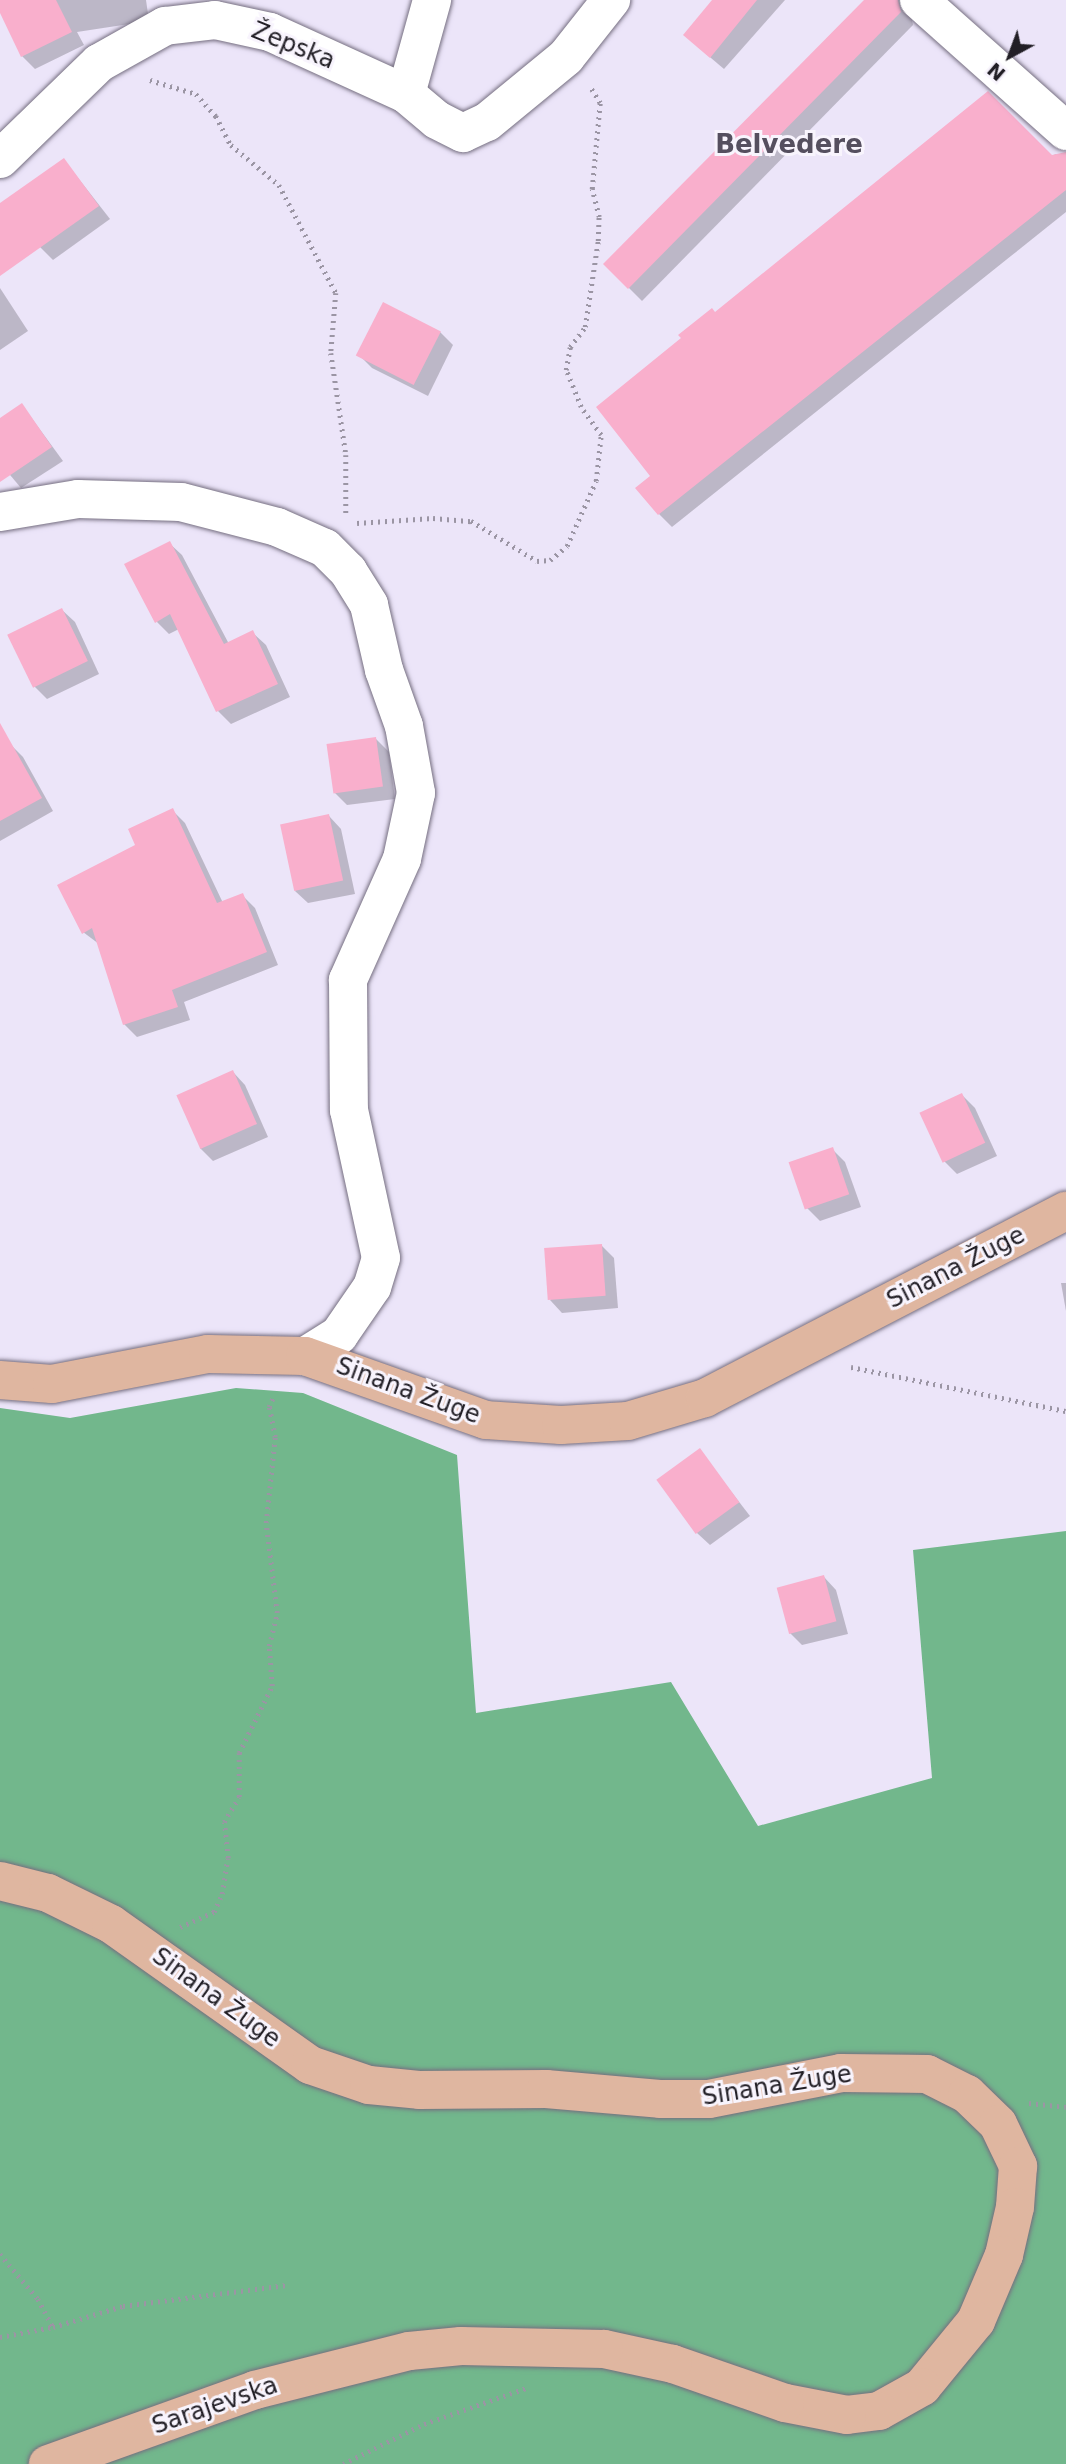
<!DOCTYPE html>
<meta charset="utf-8">
<style>
body{margin:0}
#map{position:relative;width:1066px;height:2464px;overflow:hidden;background:#ece5f9;font-family:"DejaVu Sans",sans-serif}
div>[style]{position:absolute}
[style*='--x']{left:calc(var(--x)*1px);top:calc(var(--y)*1px);width:calc(var(--w)*1px);rotate:calc(var(--a)*1deg)}
.forest>*{inset:0;background:#72b78c}
.shadow>*{inset:0;background:#0003}
.building>*{inset:0;background:#f9afcc;transform-origin:0 0}
.path>*{height:4.5px;margin-top:-2.25px;transform-origin:0;background:repeating-linear-gradient(90deg,#9b95a4 0 2px,transparent 0 7px)}
.roads{filter:drop-shadow(0 0 2px #756e80) drop-shadow(0 0 2px #756e80)}
.minor>*{height:38px;margin:-19px;padding:0 19px;transform-origin:19px;border-radius:19px;background:#fff}
.major>*{height:38px;margin:-19px;padding:0 19px;transform-origin:19px;border-radius:19px;background:#dfb6a0}
span{translate:-50% -50%;white-space:nowrap;text-align:center;line-height:1.15;-webkit-text-stroke:6px #f8f4fd;paint-order:stroke}
.street-label{font-size:24px;color:#221f26}
.neighbourhood-label{font-size:26px;color:#554f5f;font-weight:700}
.north{position:absolute;left:975px;top:21px;width:70px;height:70px;-webkit-text-stroke:5px #f8f4fd;paint-order:stroke;rotate:221deg;font-size:19px;font-weight:700;line-height:28px;text-align:center;color:#221f26}
.north::after{content:'';display:block;margin:auto;width:24px;height:32px;background:#221f26;clip-path:polygon(50% 0,100% 100%,50% 72%,0 100%)}
</style>
<div id="map">
<div class="forest">
<div style="clip-path:polygon(236px 1388px,303px 1393px,457px 1455px,476px 1713px,671px 1682px,758px 1826px,932px 1778px,913px 1550px,1066px 1531px,1066px 2464px,0 2464px,0 1408px,70px 1418px)"></div>
</div>
<div class="shadow">
<div style="clip-path:polygon(7px 0,146px 0,149px 21px,77px 32px,84px 45px,35px 69px,22px 56px,0 9px,0 4px)"></div>
<div style="clip-path:polygon(716px 0,785px 0,724px 69px,698px 47px)"></div>
<div style="clip-path:polygon(865px 0,901px 0,910px 10px,913px 25px,642px 301px,605px 264px)"></div>
<div style="clip-path:polygon(1056px 154px,1066px 164px,1066px 212px,672px 527px,659px 514px,638px 488px,653px 476px,683px 338px,716px 314px)"></div>
<div style="clip-path:polygon(64px 160px,110px 219px,53px 260px,40px 247px)"></div>
<div style="clip-path:polygon(0 288px,28px 331px,0 350px)"></div>
<div style="clip-path:polygon(384px 305px,440px 332px,453px 345px,428px 396px,372px 368px,359px 355px)"></div>
<div style="clip-path:polygon(22px 405px,63px 461px,21px 488px,0 463px,0 420px)"></div>
<div style="clip-path:polygon(169px 543px,182px 555px,229px 644px,253px 633px,266px 645px,290px 697px,231px 724px,218px 711px,179px 629px,169px 634px,157px 622px)"></div>
<div style="clip-path:polygon(62px 610px,75px 622px,99px 674px,47px 699px,34px 686px)"></div>
<div style="clip-path:polygon(376px 739px,389px 752px,395px 799px,347px 805px,334px 792px)"></div>
<div style="clip-path:polygon(10px 744px,23px 757px,53px 811px,0 841px,0 750px)"></div>
<div style="clip-path:polygon(173px 811px,185px 823px,223px 903px,242px 895px,255px 908px,278px 965px,184px 1002px,190px 1020px,137px 1037px,124px 1024px,99px 944px,83px 932px,137px 846px)"></div>
<div style="clip-path:polygon(329px 816px,341px 829px,355px 894px,308px 903px,295px 891px)"></div>
<div style="clip-path:polygon(233px 1072px,245px 1085px,268px 1137px,213px 1161px,200px 1148px)"></div>
<div style="clip-path:polygon(962px 1095px,975px 1108px,997px 1156px,957px 1174px,944px 1161px)"></div>
<div style="clip-path:polygon(832px 1149px,845px 1162px,861px 1207px,820px 1221px,807px 1208px)"></div>
<div style="clip-path:polygon(602px 1246px,614px 1258px,618px 1308px,562px 1313px,550px 1300px)"></div>
<div style="clip-path:polygon(1061px 1283px,1066px 1283px,1066px 1311px)"></div>
<div style="clip-path:polygon(699px 1450px,750px 1516px,710px 1545px,697px 1533px)"></div>
<div style="clip-path:polygon(824px 1577px,836px 1590px,848px 1634px,802px 1645px,789px 1632px)"></div>
</div>
<div class="building">
<div style="clip-path:polygon(0 0,56px 0,72px 32px,21px 57px,0 13px)"></div>
<div style="clip-path:polygon(712px 0,757px 0,710px 58px,683px 35px)"></div>
<div style="clip-path:polygon(864px 0,898px 0,901px 12px,628px 289px,603px 264px)"></div>
<div style="clip-path:polygon(988px 91px,1052px 155px,1066px 152px,1066px 190px,658px 515px,635px 488px,650px 476px,596px 407px,681px 338px,678px 335px,712px 308px,715px 312px)"></div>
<div style="clip-path:polygon(64px 158px,99px 206px,0 276px,0 203px)"></div>
<div style="left:383px;top:302px;width:65px;height:60px;rotate:27deg"></div>
<div style="clip-path:polygon(22px 403px,52px 447px,0 482px,0 418px)"></div>
<div style="clip-path:polygon(170px 541px,224px 644px,253px 630px,278px 684px,216px 712px,170px 614px,155px 623px,124px 564px)"></div>
<div style="left:62px;top:608px;width:59px;height:61px;rotate:64deg"></div>
<div style="clip-path:polygon(0 723px,42px 798px,0 821px)"></div>
<div style="left:376px;top:737px;width:50px;height:50px;rotate:82deg"></div>
<div style="clip-path:polygon(173px 808px,217px 903px,243px 893px,267px 952px,172px 990px,178px 1007px,123px 1025px,92px 928px,82px 934px,57px 885px,135px 845px,128px 829px)"></div>
<div style="left:329px;top:814px;width:68px;height:50px;rotate:78deg"></div>
<div style="left:233px;top:1070px;width:59px;height:62px;rotate:66deg"></div>
<div style="left:962px;top:1093px;width:55px;height:47px;rotate:65deg"></div>
<div style="left:833px;top:1147px;width:50px;height:47px;rotate:71deg"></div>
<div style="left:602px;top:1244px;width:52px;height:58px;rotate:86deg"></div>
<div style="left:700px;top:1448px;width:67px;height:54px;rotate:54deg"></div>
<div style="left:824px;top:1575px;width:48px;height:49px;rotate:75deg"></div>
</div>
<div class="path">
<div style="--x:150;--y:80;--w:48;--a:16.9"></div>
<div style="--x:196;--y:94;--w:30;--a:48"></div>
<div style="--x:216;--y:116;--w:33;--a:63"></div>
<div style="--x:231;--y:145;--w:62;--a:39.8"></div>
<div style="--x:279;--y:185;--w:122;--a:62.2"></div>
<div style="--x:336;--y:293;--w:60;--a:94.8"></div>
<div style="--x:331;--y:353;--w:103;--a:81.6"></div>
<div style="--x:346;--y:455;--w:62;--a:90"></div>
<div style="--x:357;--y:523;--w:76;--a:-3.8"></div>
<div style="--x:433;--y:518;--w:38;--a:5"></div>
<div style="--x:471;--y:521;--w:77;--a:31.2"></div>
<div style="--x:537;--y:561;--w:13;--a:-4"></div>
<div style="--x:550;--y:560;--w:22;--a:-39"></div>
<div style="--x:567;--y:546;--w:71;--a:-66"></div>
<div style="--x:596;--y:481;--w:46;--a:-83.8"></div>
<div style="--x:601;--y:435;--w:34;--a:-126"></div>
<div style="--x:581;--y:407;--w:40;--a:-112"></div>
<div style="--x:566;--y:370;--w:23;--a:-80"></div>
<div style="--x:570;--y:347;--w:25;--a:-53"></div>
<div style="--x:585;--y:327;--w:87;--a:-81.4"></div>
<div style="--x:598;--y:241;--w:24;--a:-88"></div>
<div style="--x:599;--y:217;--w:29;--a:-104"></div>
<div style="--x:592;--y:189;--w:86;--a:-84.7"></div>
<div style="--x:600;--y:103;--w:19;--a:-122"></div>
<div style="--x:851;--y:1367;--w:219;--a:11.6"></div>
<div style="--x:180;--y:1927;--w:37;--a:-24"></div>
<div style="--x:214;--y:1912;--w:20;--a:-66"></div>
<div style="--x:222;--y:1894;--w:36;--a:-81"></div>
<div style="--x:228;--y:1858;--w:36;--a:-96"></div>
<div style="--x:224;--y:1822;--w:29;--a:-59"></div>
<div style="--x:239;--y:1797;--w:44;--a:-90"></div>
<div style="--x:239;--y:1753;--w:75;--a:-63.8"></div>
<div style="--x:272;--y:1686;--w:40;--a:-94.3"></div>
<div style="--x:269;--y:1646;--w:34;--a:-76"></div>
<div style="--x:277;--y:1613;--w:91;--a:-97"></div>
<div style="--x:266;--y:1523;--w:86;--a:-84"></div>
<div style="--x:275;--y:1437;--w:31;--a:-101"></div>
<div style="--x:269;--y:1407;--w:13;--a:-67"></div>
<div style="--x:1029;--y:2103;--w:37;--a:6"></div>
<div style="--x:0;--y:2254;--w:59;--a:49.8"></div>
<div style="--x:38;--y:2299;--w:32;--a:62"></div>
<div style="--x:0;--y:2337;--w:54;--a:-10.7"></div>
<div style="--x:53;--y:2327;--w:73;--a:-16.7"></div>
<div style="--x:123;--y:2306;--w:165;--a:-7.3"></div>
<div style="--x:343;--y:2464;--w:90;--a:-26.3"></div>
<div style="--x:424;--y:2424;--w:108;--a:-19.4"></div>
</div>
<div class="roads">
<div class="minor">
<div style="--x:919;--y:0;--w:197;--a:41.7"></div>
<div style="--x:406;--y:94;--w:40;--a:40"></div>
<div style="--x:437;--y:120;--w:29;--a:27"></div>
<div style="--x:463;--y:133;--w:26;--a:-25"></div>
<div style="--x:487;--y:122;--w:102;--a:-39.4"></div>
<div style="--x:566;--y:57;--w:73;--a:-51.7"></div>
<div style="--x:0;--y:159;--w:138;--a:-44.1"></div>
<div style="--x:99;--y:63;--w:76;--a:-29.3"></div>
<div style="--x:165;--y:26;--w:50;--a:-6.8"></div>
<div style="--x:215;--y:20;--w:56;--a:12.3"></div>
<div style="--x:270;--y:32;--w:149;--a:24.5"></div>
<div style="--x:406;--y:94;--w:98;--a:-74.5"></div>
<div style="--x:0;--y:512;--w:79;--a:-9.5"></div>
<div style="--x:78;--y:499;--w:103;--a:1.7"></div>
<div style="--x:181;--y:502;--w:99;--a:14.6"></div>
<div style="--x:277;--y:527;--w:52;--a:23.6"></div>
<div style="--x:325;--y:548;--w:33;--a:45"></div>
<div style="--x:348;--y:571;--w:40;--a:58"></div>
<div style="--x:369;--y:605;--w:67;--a:77"></div>
<div style="--x:384;--y:670;--w:59;--a:70.3"></div>
<div style="--x:404;--y:726;--w:68;--a:79.8"></div>
<div style="--x:416;--y:793;--w:67;--a:102"></div>
<div style="--x:402;--y:859;--w:133;--a:114.1"></div>
<div style="--x:348;--y:980;--w:130;--a:89.6"></div>
<div style="--x:349;--y:1110;--w:151;--a:77.8"></div>
<div style="--x:381;--y:1258;--w:30;--a:107"></div>
<div style="--x:372;--y:1287;--w:58;--a:124.5"></div>
<div style="--x:339;--y:1335;--w:40;--a:148"></div>
</div>
<div class="major">
<div style="--x:0;--y:1380;--w:52;--a:4.4"></div>
<div style="--x:52;--y:1384;--w:159;--a:-10.9"></div>
<div style="--x:208;--y:1354;--w:97;--a:1.2"></div>
<div style="--x:305;--y:1356;--w:192;--a:19.5"></div>
<div style="--x:486;--y:1420;--w:75;--a:3.8"></div>
<div style="--x:561;--y:1425;--w:67;--a:-3.4"></div>
<div style="--x:628;--y:1421;--w:80;--a:-16.6"></div>
<div style="--x:705;--y:1398;--w:407;--a:-27.4"></div>
<div style="--x:0;--y:1881;--w:49;--a:14"></div>
<div style="--x:48;--y:1893;--w:70;--a:26.2"></div>
<div style="--x:111;--y:1924;--w:244;--a:35.3"></div>
<div style="--x:310;--y:2065;--w:62;--a:18.7"></div>
<div style="--x:369;--y:2085;--w:50;--a:5.7"></div>
<div style="--x:419;--y:2090;--w:127;--a:-0.5"></div>
<div style="--x:546;--y:2089;--w:114;--a:5"></div>
<div style="--x:660;--y:2099;--w:49;--a:0"></div>
<div style="--x:709;--y:2099;--w:135;--a:-11.1"></div>
<div style="--x:841;--y:2073;--w:86;--a:0.7"></div>
<div style="--x:927;--y:2074;--w:45;--a:26.6"></div>
<div style="--x:967;--y:2094;--w:43;--a:44.1"></div>
<div style="--x:998;--y:2124;--w:47;--a:64.5"></div>
<div style="--x:1018;--y:2166;--w:41;--a:94.2"></div>
<div style="--x:1015;--y:2207;--w:49;--a:102.9"></div>
<div style="--x:1004;--y:2255;--w:72;--a:113"></div>
<div style="--x:976;--y:2321;--w:85;--a:129.3"></div>
<div style="--x:922;--y:2387;--w:49;--a:150.8"></div>
<div style="--x:879;--y:2411;--w:32;--a:173"></div>
<div style="--x:847;--y:2415;--w:63;--a:-169"></div>
<div style="--x:785;--y:2403;--w:119;--a:-160.8"></div>
<div style="--x:673;--y:2364;--w:71;--a:-167.7"></div>
<div style="--x:604;--y:2349;--w:143;--a:-178.8"></div>
<div style="--x:461;--y:2346;--w:52;--a:174.5"></div>
<div style="--x:409;--y:2351;--w:159;--a:165.8"></div>
<div style="--x:255;--y:2390;--w:220;--a:160.3"></div>
</div>
</div>
<div class="street-label">
<span style="left:293px;top:46px;rotate:22deg">Žepska</span>
<span style="left:956px;top:1268px;rotate:-27deg">Sinana Žuge</span>
<span style="left:408px;top:1391px;rotate:20deg">Sinana Žuge</span>
<span style="left:216px;top:1998px;rotate:36deg">Sinana Žuge</span>
<span style="left:777px;top:2086px;rotate:-9deg">Sinana Žuge</span>
<span style="left:215px;top:2406px;rotate:-19deg">Sarajevska</span>
</div>
<div class="neighbourhood-label">
<span style="left:789px;top:145px">Belvedere</span>
</div>
<div class="north">N</div>
</div>
